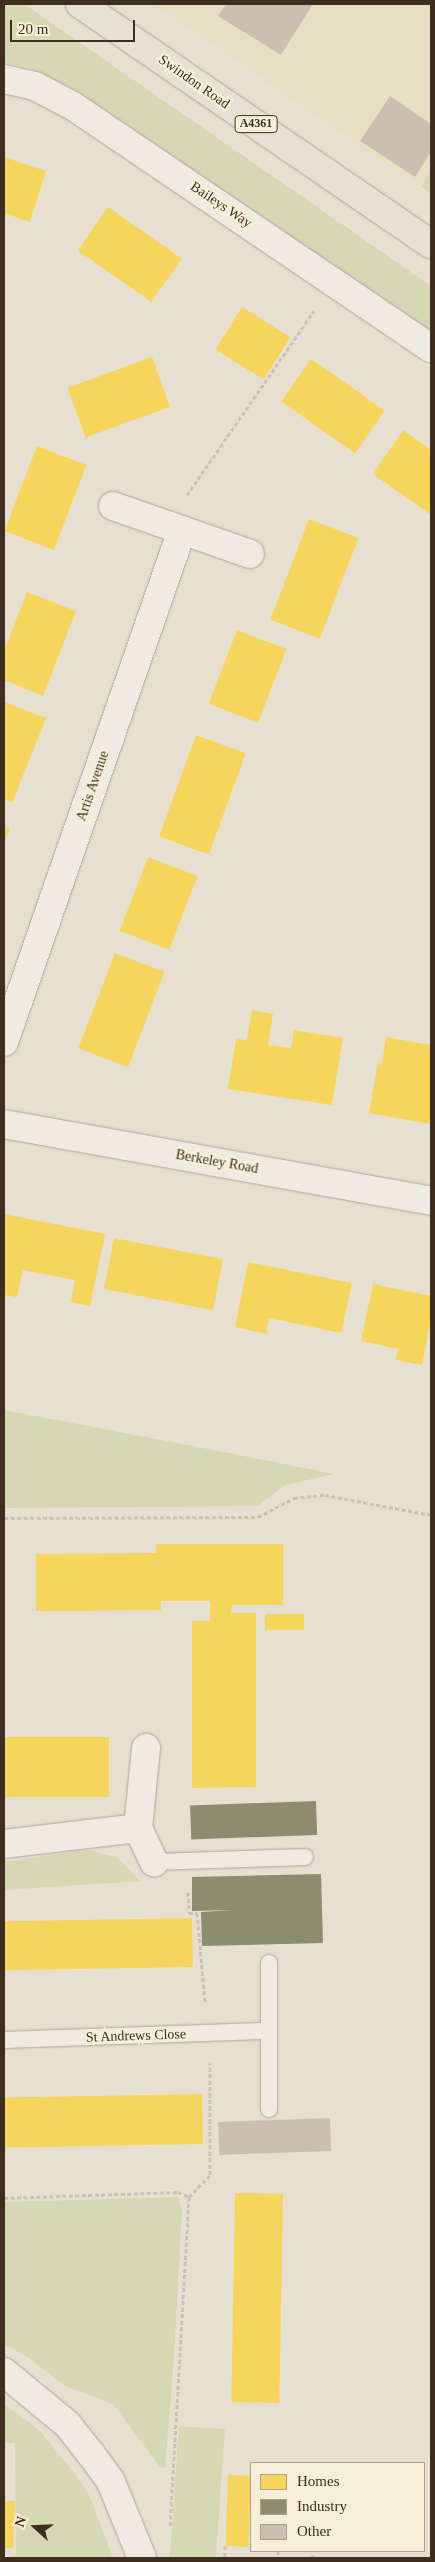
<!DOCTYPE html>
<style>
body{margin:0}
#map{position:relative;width:435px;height:2562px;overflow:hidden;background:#e7e0d1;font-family:"Times New Roman",serif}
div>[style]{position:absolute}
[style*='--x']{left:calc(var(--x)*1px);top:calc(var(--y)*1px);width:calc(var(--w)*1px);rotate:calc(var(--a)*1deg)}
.farmland>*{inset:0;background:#e6dfc2}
.green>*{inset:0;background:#d6d7b3;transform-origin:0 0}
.homes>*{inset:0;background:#f6d55c;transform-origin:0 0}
.industry>*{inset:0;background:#8c8c6e;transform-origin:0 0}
.building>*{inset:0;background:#cbbfb2;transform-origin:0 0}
.path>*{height:3px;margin-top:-1.5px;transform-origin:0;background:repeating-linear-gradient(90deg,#c8c2b9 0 4px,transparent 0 6.5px)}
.roads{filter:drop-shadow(0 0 1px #ada599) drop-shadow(0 0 1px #ada599)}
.lane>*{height:16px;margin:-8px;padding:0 8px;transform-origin:8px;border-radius:8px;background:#efebe3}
.street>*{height:28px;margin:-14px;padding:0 14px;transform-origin:14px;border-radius:14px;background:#efebe3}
.primary>*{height:28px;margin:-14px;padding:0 14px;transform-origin:14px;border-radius:14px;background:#e6e1d4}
span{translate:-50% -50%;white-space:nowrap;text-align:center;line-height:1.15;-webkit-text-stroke:5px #f7eed8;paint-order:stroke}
.shield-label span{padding:1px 4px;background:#f7eed8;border:1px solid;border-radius:4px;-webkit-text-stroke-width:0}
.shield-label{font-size:12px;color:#3d2e20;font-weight:700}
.street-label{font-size:14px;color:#3d2e20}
.frame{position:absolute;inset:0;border:5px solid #3d2e20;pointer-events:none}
.legend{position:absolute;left:250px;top:2462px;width:175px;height:90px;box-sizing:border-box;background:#f7eed8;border:1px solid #ada18e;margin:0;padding:6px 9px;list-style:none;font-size:15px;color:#3d2e20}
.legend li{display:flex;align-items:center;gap:10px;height:25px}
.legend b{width:25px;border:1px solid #ada18e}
.north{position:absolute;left:10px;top:2502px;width:50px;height:50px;-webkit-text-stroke:4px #f7eed8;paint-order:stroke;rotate:290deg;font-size:14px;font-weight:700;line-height:20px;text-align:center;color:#3d2e20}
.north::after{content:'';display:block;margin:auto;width:18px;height:22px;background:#3d2e20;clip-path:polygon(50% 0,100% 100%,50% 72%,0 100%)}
.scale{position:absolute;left:10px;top:20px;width:125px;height:22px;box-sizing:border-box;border:2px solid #3d2e20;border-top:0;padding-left:6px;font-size:15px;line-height:18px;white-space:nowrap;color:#3d2e20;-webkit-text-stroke:4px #f7eed8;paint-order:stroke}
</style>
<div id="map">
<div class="farmland">
<div style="clip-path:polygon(153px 4px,431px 4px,431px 171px,421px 187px)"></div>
</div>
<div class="green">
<div style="clip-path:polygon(4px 4px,24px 4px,431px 286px,431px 333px,78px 93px,28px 67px,4px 62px)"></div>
<div style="clip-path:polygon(431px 171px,431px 194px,421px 187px)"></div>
<div style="clip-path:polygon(4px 1410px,193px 1446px,334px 1474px,285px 1485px,258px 1506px,4px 1508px)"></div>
<div style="clip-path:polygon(88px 1850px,117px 1857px,140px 1881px,4px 1890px,4px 1862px)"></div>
<div style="clip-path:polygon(178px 2197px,182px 2210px,174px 2358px,165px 2468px,160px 2467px,113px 2404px,65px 2386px,29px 2358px,4px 2344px,4px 2202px)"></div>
<div style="clip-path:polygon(4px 2404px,38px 2429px,76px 2475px,91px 2499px,113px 2558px,4px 2558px,16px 2556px,15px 2443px,4px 2442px)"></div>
<div style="left:179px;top:2426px;width:46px;height:132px;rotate:4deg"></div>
</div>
<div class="homes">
<div style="clip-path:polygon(4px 157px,46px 171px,30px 222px,4px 213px)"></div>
<div style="left:108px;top:207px;width:90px;height:53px;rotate:35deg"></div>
<div style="left:242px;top:307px;width:57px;height:50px;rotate:32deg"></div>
<div style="left:152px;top:357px;width:53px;height:90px;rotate:70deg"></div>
<div style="left:311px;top:359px;width:90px;height:52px;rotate:35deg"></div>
<div style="clip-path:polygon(403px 430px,431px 450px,431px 515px,373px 474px)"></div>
<div style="left:37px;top:446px;width:53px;height:91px;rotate:21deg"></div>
<div style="left:309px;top:519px;width:53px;height:108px;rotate:21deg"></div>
<div style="clip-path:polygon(27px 592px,76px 611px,43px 696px,4px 680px,4px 651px)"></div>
<div style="left:237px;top:630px;width:53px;height:79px;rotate:21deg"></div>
<div style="clip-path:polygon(4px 702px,46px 718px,12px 803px,4px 799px)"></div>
<div style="left:196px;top:735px;width:53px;height:108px;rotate:20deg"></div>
<div style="clip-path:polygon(4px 826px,10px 829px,4px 843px)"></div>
<div style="left:148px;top:857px;width:53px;height:79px;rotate:21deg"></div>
<div style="left:115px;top:953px;width:53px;height:102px;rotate:21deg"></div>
<div style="clip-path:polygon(252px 1010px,273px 1014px,268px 1045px,291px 1048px,294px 1030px,343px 1038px,332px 1105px,228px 1089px,236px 1039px,247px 1040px)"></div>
<div style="clip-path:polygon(386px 1037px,431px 1045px,431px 1124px,369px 1113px,378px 1063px,382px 1064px)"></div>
<div style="clip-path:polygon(4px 1214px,105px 1234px,90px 1306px,71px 1302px,75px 1280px,23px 1270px,17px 1297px,4px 1295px)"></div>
<div style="left:114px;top:1238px;width:111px;height:52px;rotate:11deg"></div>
<div style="clip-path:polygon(248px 1262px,352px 1283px,341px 1333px,269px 1318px,266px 1334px,235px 1327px)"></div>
<div style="clip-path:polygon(373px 1284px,431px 1296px,431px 1320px,422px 1365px,396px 1360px,398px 1349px,361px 1341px)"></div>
<div style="clip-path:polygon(156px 1544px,283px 1544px,283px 1605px,232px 1605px,231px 1613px,256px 1613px,256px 1787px,192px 1788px,192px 1621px,210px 1621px,210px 1601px,161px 1601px,161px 1610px,36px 1611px,36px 1554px,156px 1553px)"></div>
<div style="left:265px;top:1614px;width:39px;height:16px"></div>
<div style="left:4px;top:1737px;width:105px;height:60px"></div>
<div style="left:192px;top:1918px;width:49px;height:188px;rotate:89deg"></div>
<div style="left:202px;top:2094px;width:50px;height:198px;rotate:89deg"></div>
<div style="left:235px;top:2193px;width:48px;height:209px;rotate:1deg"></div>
<div style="left:228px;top:2475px;width:23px;height:71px;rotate:2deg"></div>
<div style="clip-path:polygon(4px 2501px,15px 2501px,13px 2548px,4px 2548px)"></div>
</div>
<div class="industry">
<div style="left:316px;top:1801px;width:34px;height:126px;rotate:88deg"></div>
<div style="clip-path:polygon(321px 1874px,323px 1943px,202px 1946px,201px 1912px,233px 1910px,192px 1911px,192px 1877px)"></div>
</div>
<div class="building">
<div style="clip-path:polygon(226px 4px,313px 4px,281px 55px,218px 16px)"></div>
<div style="clip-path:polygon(390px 96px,431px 124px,431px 152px,415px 177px,360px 141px)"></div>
<div style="left:330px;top:2118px;width:33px;height:112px;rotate:88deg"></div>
</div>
<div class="path">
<div style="--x:187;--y:495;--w:224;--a:-55.4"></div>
<div style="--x:4;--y:1518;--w:254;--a:-0.2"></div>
<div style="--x:258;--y:1517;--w:41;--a:-27.8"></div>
<div style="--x:294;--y:1498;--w:31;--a:-6"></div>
<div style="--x:325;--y:1495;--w:108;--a:10.7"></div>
<div style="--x:188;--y:1892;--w:21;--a:87"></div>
<div style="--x:189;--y:1913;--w:8;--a:0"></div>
<div style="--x:197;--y:1913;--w:89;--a:84.9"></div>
<div style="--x:189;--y:2197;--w:30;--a:-46"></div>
<div style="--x:210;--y:2175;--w:112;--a:-90"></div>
<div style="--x:4;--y:2198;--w:174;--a:-2"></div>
<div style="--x:178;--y:2192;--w:12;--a:24"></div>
<div style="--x:189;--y:2197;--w:330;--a:93.3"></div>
<div style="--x:225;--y:2546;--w:12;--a:90"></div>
<div style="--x:278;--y:2551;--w:7;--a:90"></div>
<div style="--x:313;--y:2558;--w:7;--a:-90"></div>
</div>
<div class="roads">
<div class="lane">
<div style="--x:154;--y:1862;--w:151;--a:-1.9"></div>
<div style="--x:4;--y:2040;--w:264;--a:-2"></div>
<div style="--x:269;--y:2109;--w:146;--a:-90"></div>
</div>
<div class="street">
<div style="--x:4;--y:79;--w:32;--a:13"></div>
<div style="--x:35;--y:86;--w:43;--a:27.8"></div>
<div style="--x:73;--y:106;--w:432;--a:34.1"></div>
<div style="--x:113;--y:506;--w:145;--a:19.3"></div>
<div style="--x:4;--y:1042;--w:542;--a:-70.83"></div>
<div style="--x:4;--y:1124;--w:434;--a:10.2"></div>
<div style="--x:146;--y:1748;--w:80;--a:95.7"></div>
<div style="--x:138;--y:1828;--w:38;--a:65"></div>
<div style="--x:4;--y:1844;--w:135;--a:-6.8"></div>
<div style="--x:4;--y:2372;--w:83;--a:39.6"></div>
<div style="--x:68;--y:2425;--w:37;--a:52"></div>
<div style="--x:91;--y:2454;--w:34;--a:54"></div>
<div style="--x:111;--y:2482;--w:82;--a:67.8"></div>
</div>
<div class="primary">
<div style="--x:80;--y:4;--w:425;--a:34.4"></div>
</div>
</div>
<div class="shield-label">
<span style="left:256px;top:124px">A4361</span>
</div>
<div class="street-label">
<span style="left:194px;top:82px;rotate:35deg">Swindon Road</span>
<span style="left:221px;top:205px;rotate:34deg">Baileys Way</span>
<span style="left:93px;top:786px;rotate:-71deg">Artis Avenue</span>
<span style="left:217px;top:1162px;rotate:10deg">Berkeley Road</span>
<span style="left:136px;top:2036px;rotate:-2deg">St Andrews Close</span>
</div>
<div class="frame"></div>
<ul class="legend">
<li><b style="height:14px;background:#f6d55c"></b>Homes</li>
<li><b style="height:14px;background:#8c8c6e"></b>Industry</li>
<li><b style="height:14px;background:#cbbfb2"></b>Other</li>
</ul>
<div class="north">N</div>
<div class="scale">20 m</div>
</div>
